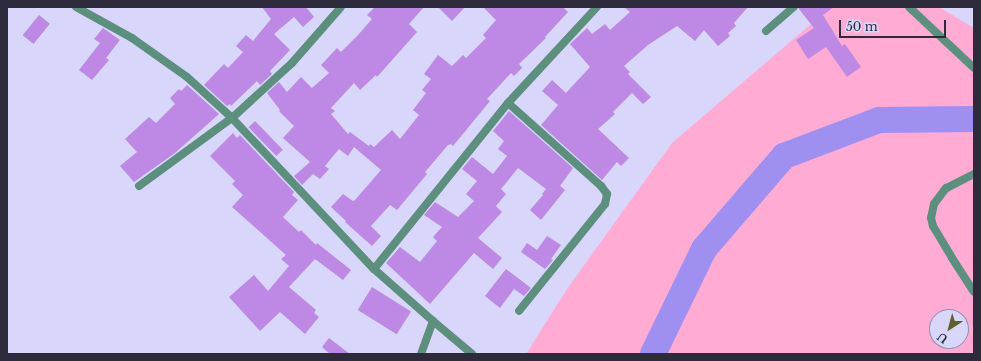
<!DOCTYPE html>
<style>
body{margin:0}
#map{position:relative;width:981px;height:361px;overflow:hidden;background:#d9d6fb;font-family:"Libre Baskerville",serif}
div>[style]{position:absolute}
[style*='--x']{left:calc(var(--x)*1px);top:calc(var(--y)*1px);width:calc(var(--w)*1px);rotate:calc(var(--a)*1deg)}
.green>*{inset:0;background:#ffabd3}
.river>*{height:26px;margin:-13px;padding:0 13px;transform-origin:13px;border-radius:13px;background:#9e8ff0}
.building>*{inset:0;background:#bd89e4;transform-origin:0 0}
.minor>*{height:8px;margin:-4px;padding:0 4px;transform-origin:4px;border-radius:4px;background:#5c8f7d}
.tertiary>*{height:8px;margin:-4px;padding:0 4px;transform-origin:4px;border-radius:4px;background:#5c8f7d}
span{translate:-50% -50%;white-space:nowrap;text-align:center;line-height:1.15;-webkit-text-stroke:3px #d9d6fb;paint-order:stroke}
.frame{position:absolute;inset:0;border:8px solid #2c2a3b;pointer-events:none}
.north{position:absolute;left:929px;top:309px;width:40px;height:40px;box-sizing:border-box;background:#d9d6fb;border:1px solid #9491ae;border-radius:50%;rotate:216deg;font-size:11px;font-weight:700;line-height:16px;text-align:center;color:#2c2a3b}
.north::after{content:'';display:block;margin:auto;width:14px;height:18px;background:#60602e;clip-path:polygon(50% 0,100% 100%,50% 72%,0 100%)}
.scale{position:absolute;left:839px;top:20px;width:107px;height:18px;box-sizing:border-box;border:2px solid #2c2a3b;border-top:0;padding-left:5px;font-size:12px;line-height:14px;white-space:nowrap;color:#2c2a3b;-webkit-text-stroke:3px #d9d6fb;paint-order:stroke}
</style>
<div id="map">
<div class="green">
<div style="clip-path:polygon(evenodd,831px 7px,939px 7px,974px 28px,974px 354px,526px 354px,567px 289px,672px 143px,831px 7px,937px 317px,961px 317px,961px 341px,937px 341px,937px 317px)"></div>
</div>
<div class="river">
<div style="--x:653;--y:354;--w:117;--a:-64.1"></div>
<div style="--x:704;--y:249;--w:123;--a:-49.3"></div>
<div style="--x:784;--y:156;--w:102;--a:-20.8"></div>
<div style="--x:879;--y:120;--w:95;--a:-0.6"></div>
</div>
<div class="building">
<div style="clip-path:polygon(262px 7px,306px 7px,314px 17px,303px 27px,294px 17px,274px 34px,290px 50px,270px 71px,272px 74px,260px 85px,257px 81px,231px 106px,230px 104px,227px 106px,204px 85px,224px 64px,228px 68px,243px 52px,236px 46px,246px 35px,253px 41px,271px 19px)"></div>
<div style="clip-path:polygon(375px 7px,424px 7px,409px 24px,417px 32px,377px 77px,376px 75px,360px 90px,354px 83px,331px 108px,335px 111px,331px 114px,348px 134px,350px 132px,369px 146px,370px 144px,374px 147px,392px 130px,400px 139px,419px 115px,413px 110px,426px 93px,422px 90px,431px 79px,424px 74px,438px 55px,452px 66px,463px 55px,466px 58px,486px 38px,483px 35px,496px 20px,483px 7px,563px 7px,568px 12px,545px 37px,546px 38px,519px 64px,522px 68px,514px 76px,511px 73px,487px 99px,490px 101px,453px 146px,451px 144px,448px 145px,425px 172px,427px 174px,397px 210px,390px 205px,371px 226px,381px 236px,372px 246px,345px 222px,346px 221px,331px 207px,343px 194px,353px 201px,355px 200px,381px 170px,354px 147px,348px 156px,339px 149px,325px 166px,329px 169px,320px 179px,313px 174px,302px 185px,294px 176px,310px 162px,283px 138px,294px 126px,279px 111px,280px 110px,267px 93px,279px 82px,287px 92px,301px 77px,312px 88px,329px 73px,321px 65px,337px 48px,341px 52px,358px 35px,372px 19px,367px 15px)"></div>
<div style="clip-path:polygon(438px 7px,465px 7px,452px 21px)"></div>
<div style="clip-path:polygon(624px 7px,748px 7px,734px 23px,736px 26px,728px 33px,730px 36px,718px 46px,704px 30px,695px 41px,677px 26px,648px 45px,624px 66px,630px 72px,628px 74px,651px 97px,643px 104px,632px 93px,613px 112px,615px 114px,598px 129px,629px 158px,621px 166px,617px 162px,602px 180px,541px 125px,558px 105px,542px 91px,552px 80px,566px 93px,590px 67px,570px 44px,587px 28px,592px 34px,605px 24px,610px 30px,630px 12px)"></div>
<div style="clip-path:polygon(799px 7px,834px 7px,823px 15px,842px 46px,845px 44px,861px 67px,847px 77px,826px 47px,808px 59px,796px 40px,814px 28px,799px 9px)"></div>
<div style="left:39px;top:15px;width:14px;height:26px;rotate:39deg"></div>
<div style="clip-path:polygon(103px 28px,120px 40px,106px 58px,109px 60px,92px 80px,79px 70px,100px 43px,94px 39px)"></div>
<div style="clip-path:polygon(187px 85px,219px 114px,175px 153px,134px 182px,120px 166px,137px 152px,125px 139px,149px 117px,156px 123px,175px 104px,170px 98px,179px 89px,181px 91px)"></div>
<div style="clip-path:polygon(509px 111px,573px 168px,560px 186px,565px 190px,541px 220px,530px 210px,543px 195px,542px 194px,546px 189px,518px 168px,501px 189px,506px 194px,496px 206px,502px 212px,478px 238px,502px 258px,493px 269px,474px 253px,430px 304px,386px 263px,400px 247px,420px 262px,437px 241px,433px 237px,442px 227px,424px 215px,435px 202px,458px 217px,474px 201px,466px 194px,477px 181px,462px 169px,472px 157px,493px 174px,507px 156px,498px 149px,504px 141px,493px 131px)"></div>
<div style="left:255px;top:121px;width:40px;height:9px;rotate:46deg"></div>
<div style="clip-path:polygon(233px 133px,237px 138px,240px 135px,294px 192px,292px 195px,298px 200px,283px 217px,299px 232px,301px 230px,316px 245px,317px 243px,351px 270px,343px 280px,315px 259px,289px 287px,316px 310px,314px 313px,319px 317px,305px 334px,280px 312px,260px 331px,229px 297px,254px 275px,268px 291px,289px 266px,281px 259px,286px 255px,232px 207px,243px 195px,232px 184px,235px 181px,210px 156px)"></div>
<div style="clip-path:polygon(547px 236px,561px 245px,551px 259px,553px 260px,545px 269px,521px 252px,527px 243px,537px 250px)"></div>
<div style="clip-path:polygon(506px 269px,531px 288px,524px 296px,514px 289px,500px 308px,485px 296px)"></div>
<div style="left:372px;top:287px;width:46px;height:27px;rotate:32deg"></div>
<div style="clip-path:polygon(329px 338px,350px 354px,330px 354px,322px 347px)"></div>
</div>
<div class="minor">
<div style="--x:76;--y:7;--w:64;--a:29"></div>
<div style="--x:132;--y:38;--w:67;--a:35.3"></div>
<div style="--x:187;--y:77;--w:61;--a:42.3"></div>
<div style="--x:232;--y:118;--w:207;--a:46.8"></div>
<div style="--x:374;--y:269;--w:79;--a:41.4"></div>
<div style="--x:433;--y:321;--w:35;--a:110"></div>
<div style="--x:766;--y:31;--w:37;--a:-41"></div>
<div style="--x:508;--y:103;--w:125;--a:41.7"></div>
<div style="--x:601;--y:186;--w:10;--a:53"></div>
<div style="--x:607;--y:194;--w:10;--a:101"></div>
<div style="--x:605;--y:204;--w:137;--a:128.8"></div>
<div style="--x:139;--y:186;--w:115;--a:-36.2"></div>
<div style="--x:232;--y:118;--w:81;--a:-42.5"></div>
<div style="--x:292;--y:63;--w:74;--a:-48.8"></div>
<div style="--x:374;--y:269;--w:213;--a:-51.1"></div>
<div style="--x:508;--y:103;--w:131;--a:-47.2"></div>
<div style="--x:433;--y:321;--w:51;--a:40.2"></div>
</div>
<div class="tertiary">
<div style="--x:909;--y:7;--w:89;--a:43.2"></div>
<div style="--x:974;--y:174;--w:31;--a:153"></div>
<div style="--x:946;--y:188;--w:20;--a:127"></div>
<div style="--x:934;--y:204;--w:14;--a:102"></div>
<div style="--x:931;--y:218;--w:8;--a:76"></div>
<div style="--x:933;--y:226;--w:37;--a:59"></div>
<div style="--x:952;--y:258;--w:40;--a:57.1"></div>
</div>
<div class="frame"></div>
<div class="north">U</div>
<div class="scale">50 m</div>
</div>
